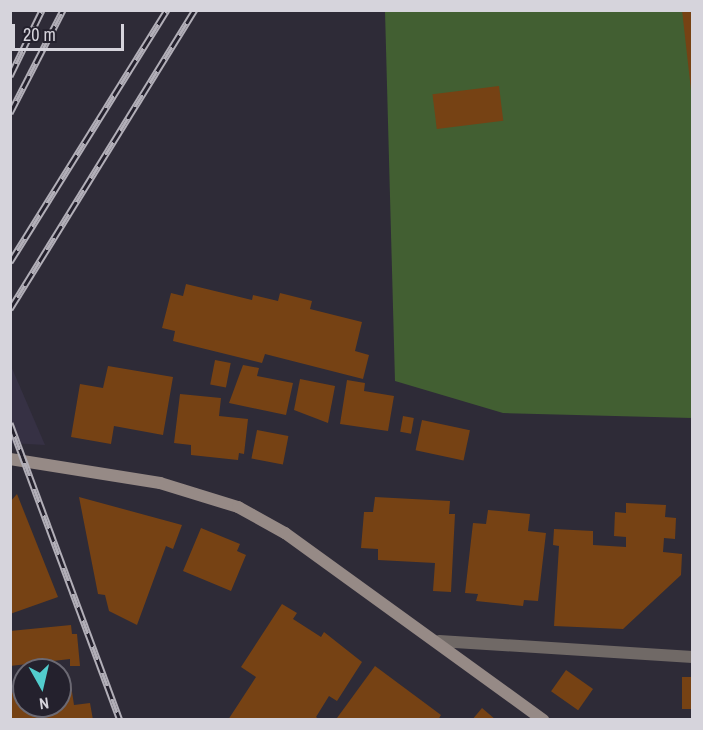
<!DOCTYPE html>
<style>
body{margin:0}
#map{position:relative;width:703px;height:730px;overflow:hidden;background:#2e2b37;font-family:"Archivo Narrow",sans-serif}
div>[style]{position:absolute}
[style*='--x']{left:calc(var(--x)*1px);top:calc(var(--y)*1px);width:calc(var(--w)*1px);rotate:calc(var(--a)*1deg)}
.built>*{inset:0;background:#363144}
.green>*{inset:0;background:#425f32}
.building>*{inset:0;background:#764214;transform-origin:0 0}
.lane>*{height:12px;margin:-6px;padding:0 6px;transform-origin:6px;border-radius:6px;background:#706966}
.secondary>*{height:12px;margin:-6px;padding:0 6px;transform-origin:6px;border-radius:6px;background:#968a86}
.rail>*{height:7px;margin-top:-3.5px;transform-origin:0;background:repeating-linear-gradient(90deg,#24212d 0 14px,#b2afb8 0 28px);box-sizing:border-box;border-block:2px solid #b2afb8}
span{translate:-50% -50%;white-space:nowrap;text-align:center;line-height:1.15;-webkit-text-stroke:4.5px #24212d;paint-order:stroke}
.frame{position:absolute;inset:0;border:12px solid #d6d4dc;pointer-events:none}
.north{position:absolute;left:12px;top:658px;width:60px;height:60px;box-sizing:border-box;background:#24212d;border:2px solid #6b6973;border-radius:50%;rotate:172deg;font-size:16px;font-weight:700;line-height:24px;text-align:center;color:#d6d4dc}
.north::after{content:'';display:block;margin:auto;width:21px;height:27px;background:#52cdcd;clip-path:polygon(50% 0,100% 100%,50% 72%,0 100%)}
.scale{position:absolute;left:12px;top:24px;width:112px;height:27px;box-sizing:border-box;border:3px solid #d6d4dc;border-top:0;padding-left:8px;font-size:18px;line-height:21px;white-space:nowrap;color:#d6d4dc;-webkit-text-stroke:4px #24212d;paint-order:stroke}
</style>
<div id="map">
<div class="built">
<div style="clip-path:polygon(10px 366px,11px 366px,45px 445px,11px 443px)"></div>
</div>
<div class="green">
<div style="clip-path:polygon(385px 11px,692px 11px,692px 418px,503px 413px,395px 381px)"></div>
</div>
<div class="building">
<div style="clip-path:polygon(682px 10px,692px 10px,692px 90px,691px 90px)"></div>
<div style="left:499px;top:86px;width:35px;height:67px;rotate:83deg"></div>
<div style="clip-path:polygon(186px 284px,252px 300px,253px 295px,278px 301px,280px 293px,312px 301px,310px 309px,362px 322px,355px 351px,369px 355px,363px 379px,265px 354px,262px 363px,173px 341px,175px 331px,162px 328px,171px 293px,183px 296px)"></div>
<div style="left:215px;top:360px;width:16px;height:25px;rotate:11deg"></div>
<div style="clip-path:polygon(243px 365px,259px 368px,257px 376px,293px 383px,286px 415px,229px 403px)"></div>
<div style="clip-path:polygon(108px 366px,173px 377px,163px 435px,114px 426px,111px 444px,71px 437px,80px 384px,103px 388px)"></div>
<div style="clip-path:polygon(300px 379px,335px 386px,328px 423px,294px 410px)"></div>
<div style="clip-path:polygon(347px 380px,365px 383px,364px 391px,394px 396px,388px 431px,340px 424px)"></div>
<div style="clip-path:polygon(180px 394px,221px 398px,219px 416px,248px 419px,244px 454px,239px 453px,238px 460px,191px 455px,191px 445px,174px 443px)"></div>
<div style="left:403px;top:416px;width:11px;height:16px;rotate:10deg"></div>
<div style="left:422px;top:420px;width:49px;height:31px;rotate:12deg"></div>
<div style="left:257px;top:430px;width:32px;height:29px;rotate:11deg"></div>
<div style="clip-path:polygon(17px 494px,58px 597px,10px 614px,10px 502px)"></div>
<div style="clip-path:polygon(79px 497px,182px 525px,173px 549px,166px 546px,137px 625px,109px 611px,105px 595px,98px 594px)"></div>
<div style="clip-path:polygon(375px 497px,450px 501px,449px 514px,455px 514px,451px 592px,433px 591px,435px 563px,378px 560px,378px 549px,361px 548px,364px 512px,373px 512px)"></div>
<div style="clip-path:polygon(626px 503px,666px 505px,665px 517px,676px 518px,675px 539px,664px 538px,663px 552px,682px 554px,681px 575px,623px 629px,554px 626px,559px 546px,553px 545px,554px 529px,593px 531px,593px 545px,626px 547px,626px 537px,614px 536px,615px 512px,626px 513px)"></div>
<div style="clip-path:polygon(488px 510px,530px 514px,528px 531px,546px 533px,538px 601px,524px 600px,523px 606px,476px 601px,478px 594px,465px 593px,473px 523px,486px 524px)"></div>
<div style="clip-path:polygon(201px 528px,240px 544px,237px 551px,246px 555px,231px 591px,183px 571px)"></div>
<div style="clip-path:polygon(282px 604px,297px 613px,293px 619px,321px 637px,324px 632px,362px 662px,337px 701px,329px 696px,316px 717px,320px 720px,228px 720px,256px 677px,241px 667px)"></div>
<div style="clip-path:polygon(71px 625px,72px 634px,77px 634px,80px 666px,70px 666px,70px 659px,10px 666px,10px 631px)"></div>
<div style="clip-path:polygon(375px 666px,441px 715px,438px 720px,337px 718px)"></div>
<div style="left:566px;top:670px;width:33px;height:26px;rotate:35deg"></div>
<div style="left:682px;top:677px;width:10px;height:32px"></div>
<div style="clip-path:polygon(71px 685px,74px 705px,90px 703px,93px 720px,10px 720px,10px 693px,24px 691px,24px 706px,60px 706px,60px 687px)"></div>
<div style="clip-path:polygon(482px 708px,496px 720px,472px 720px)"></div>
</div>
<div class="lane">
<div style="--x:439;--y:641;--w:254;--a:3.6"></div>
</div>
<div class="secondary">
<div style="--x:10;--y:459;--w:152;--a:9.1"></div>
<div style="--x:160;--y:483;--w:82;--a:17.1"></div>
<div style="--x:238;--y:507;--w:54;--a:29"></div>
<div style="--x:285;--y:533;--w:319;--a:35.9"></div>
</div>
<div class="rail">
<div style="--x:10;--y:76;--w:73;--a:-64.1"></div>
<div style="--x:10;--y:113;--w:116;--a:-62.8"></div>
<div style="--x:10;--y:262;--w:297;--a:-58.1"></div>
<div style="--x:10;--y:309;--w:352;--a:-58.3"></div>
<div style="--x:10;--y:423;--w:317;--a:69.7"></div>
</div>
<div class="frame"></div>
<div class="north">N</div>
<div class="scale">20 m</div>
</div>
